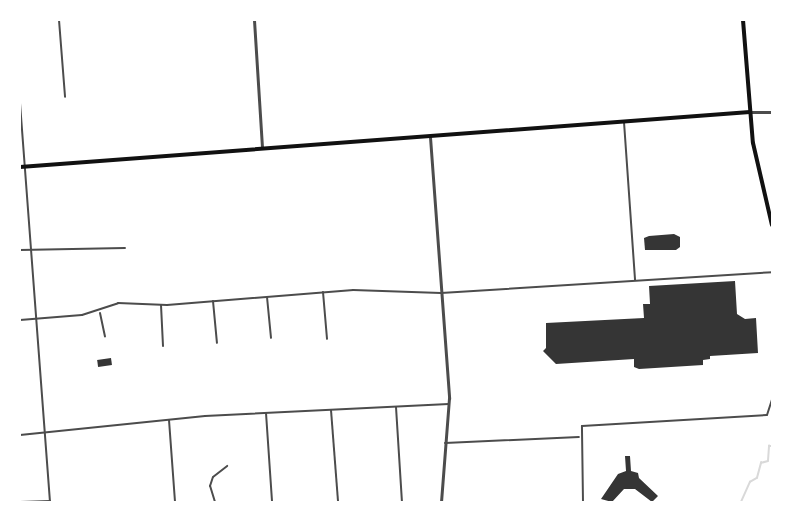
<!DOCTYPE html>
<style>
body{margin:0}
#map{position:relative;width:792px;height:522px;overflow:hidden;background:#fff;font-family:Barlow,sans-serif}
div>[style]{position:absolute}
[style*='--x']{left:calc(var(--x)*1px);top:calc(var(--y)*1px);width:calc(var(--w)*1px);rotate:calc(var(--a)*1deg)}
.stream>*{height:1.5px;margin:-0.75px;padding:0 0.75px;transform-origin:0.75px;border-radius:0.75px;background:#d9d9d9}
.building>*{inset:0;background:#353535;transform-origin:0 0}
.minor>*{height:2px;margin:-1px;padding:0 1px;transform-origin:1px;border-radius:1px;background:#4c4c4c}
.tertiary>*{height:3px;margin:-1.5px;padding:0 1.5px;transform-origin:1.5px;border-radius:1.5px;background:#4c4c4c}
.secondary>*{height:4px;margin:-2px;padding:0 2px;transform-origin:2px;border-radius:2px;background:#111}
.trunk>*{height:4px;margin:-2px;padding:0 2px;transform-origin:2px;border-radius:2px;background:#111}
span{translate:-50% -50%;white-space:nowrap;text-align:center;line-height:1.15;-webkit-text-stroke:6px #fff;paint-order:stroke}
.frame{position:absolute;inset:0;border:21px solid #fff;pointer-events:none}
</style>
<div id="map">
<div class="stream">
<div style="--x:741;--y:502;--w:22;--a:-66"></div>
<div style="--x:750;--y:482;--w:8;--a:-30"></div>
<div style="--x:757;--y:478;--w:16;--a:-75"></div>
<div style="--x:761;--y:463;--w:7;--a:-16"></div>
<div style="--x:768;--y:461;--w:15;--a:-86"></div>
<div style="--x:769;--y:446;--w:3;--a:0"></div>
</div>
<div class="building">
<div style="clip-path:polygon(674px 234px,680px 237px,680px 247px,676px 250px,645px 250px,644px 238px,649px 236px)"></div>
<div style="clip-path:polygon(735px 281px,737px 314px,745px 319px,756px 318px,758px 353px,710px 356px,710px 359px,703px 360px,703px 365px,639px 369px,634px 367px,634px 359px,556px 364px,543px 351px,546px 348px,546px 323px,644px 318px,643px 304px,650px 304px,649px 286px)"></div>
<div style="left:111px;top:358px;width:7px;height:14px;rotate:82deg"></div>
<div style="clip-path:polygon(625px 456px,630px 456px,631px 471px,638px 473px,639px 478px,658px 496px,652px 502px,635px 489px,624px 489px,612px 502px,601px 499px,618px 474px,626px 471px)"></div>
</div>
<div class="minor">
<div style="--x:59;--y:20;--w:77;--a:85.5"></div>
<div style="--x:20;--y:103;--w:400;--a:85.7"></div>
<div style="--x:624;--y:122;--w:158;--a:86"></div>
<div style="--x:20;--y:250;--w:105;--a:-1.1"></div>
<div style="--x:323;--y:292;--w:47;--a:85.1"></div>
<div style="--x:267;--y:297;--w:41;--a:84.4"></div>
<div style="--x:213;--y:301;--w:42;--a:84.6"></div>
<div style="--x:161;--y:305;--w:41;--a:87.2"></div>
<div style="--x:100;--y:313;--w:24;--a:78"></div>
<div style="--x:20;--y:320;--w:62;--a:-4.6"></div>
<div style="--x:82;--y:315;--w:38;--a:-18"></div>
<div style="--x:118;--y:303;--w:49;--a:2.3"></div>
<div style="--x:167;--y:305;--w:187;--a:-4.6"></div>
<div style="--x:353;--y:290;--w:88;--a:2"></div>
<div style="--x:441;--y:293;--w:332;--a:-3.6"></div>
<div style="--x:396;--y:407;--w:95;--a:86.4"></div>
<div style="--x:331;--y:410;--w:92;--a:85.6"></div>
<div style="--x:266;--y:413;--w:89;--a:86.1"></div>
<div style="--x:169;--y:420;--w:82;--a:85.8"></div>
<div style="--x:20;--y:435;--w:186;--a:-5.9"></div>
<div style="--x:205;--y:416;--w:244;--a:-2.8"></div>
<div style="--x:445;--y:443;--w:134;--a:-2.6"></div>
<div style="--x:20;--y:502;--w:30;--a:-2"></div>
<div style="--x:215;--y:502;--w:17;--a:-107"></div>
<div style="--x:210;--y:486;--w:9;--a:-72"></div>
<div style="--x:213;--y:477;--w:18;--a:-38"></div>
<div style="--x:583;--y:502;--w:76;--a:-90.8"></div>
<div style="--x:582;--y:426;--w:185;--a:-3.4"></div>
<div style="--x:767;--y:415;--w:16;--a:-72"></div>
</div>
<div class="tertiary">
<div style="--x:254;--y:20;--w:127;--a:86.4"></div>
<div style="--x:750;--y:112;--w:22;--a:0"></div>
<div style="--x:430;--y:137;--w:262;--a:85.8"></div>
<div style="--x:449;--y:398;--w:104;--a:94.4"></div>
</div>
<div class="secondary">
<div style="--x:20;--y:167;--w:732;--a:-4.31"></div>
</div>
<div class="trunk">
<div style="--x:743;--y:20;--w:123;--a:85.4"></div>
<div style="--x:753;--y:143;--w:84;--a:77"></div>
</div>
<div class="frame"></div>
</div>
